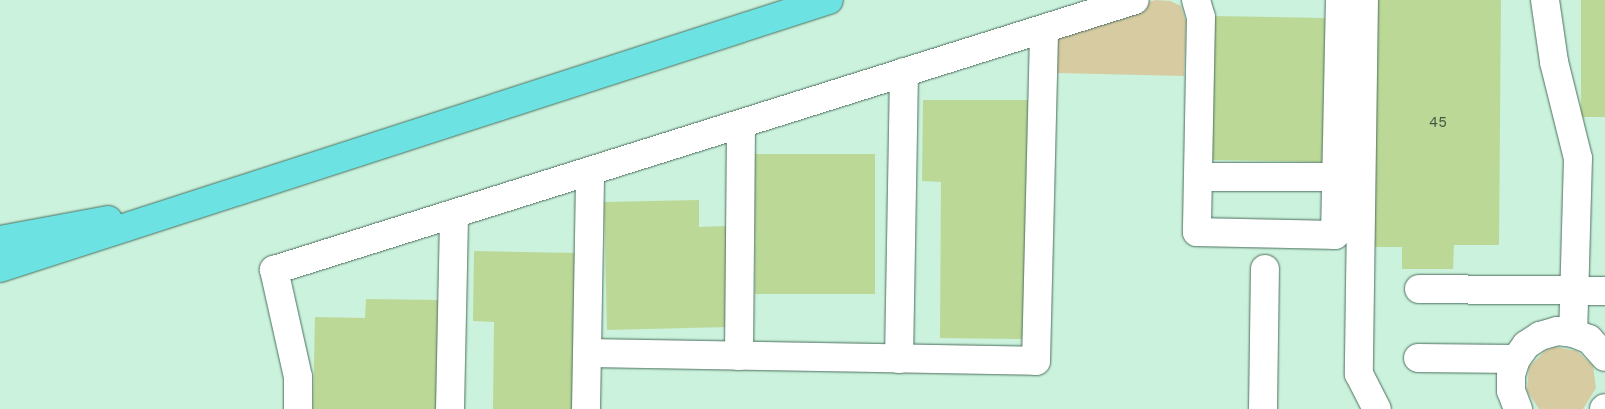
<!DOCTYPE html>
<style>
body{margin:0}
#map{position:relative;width:1605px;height:409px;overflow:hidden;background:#cbf2dd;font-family:"Work Sans",sans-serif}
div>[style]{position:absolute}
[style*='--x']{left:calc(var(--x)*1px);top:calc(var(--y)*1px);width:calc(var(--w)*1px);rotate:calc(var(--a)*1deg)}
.green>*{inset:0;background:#d7cba2}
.building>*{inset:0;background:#bbd897;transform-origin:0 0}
.roads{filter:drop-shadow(0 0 1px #4c6f5d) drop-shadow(0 0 1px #4c6f5d)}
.minor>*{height:28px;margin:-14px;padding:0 14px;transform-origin:14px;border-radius:14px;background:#fff}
.highway>*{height:28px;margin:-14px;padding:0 14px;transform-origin:14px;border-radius:14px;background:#6ce2e2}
span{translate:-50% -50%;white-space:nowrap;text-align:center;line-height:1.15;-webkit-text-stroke:4.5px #fff;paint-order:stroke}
.number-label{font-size:15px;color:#465842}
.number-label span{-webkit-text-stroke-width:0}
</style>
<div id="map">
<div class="green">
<div style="clip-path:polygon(1155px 0,1170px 1px,1181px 6px,1186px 22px,1184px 76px,1057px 73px,1058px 37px,1066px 31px)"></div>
<div style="clip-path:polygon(1555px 347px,1577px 351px,1593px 366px,1596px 388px,1583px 409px,1539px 409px,1527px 391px,1529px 367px,1545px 351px)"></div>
</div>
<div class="building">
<div style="clip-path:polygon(1376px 0,1501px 0,1499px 245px,1454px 245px,1453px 269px,1402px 269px,1402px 247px,1374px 247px)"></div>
<div style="left:1581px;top:0;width:24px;height:117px"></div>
<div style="left:1212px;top:16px;width:113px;height:144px;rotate:1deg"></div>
<div style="clip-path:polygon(923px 100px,1028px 100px,1026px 339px,940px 338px,941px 182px,922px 181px)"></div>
<div style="left:755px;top:154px;width:120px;height:140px"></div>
<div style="clip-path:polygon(699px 200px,699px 227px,726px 226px,728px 327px,607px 330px,604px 202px)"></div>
<div style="clip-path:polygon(474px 251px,578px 253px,576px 409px,493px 409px,494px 322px,473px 321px)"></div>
<div style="clip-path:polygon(366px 299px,439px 300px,437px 409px,313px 409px,315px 317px,365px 318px)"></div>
</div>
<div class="roads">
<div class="minor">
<div style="--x:1196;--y:0;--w:18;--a:74"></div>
<div style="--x:1201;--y:17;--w:215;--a:91.1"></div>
<div style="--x:1197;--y:232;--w:138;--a:1.2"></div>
<div style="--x:1335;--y:235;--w:235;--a:-88.8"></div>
<div style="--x:1364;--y:0;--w:374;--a:90.8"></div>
<div style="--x:1359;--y:374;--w:39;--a:63"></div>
<div style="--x:1545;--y:0;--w:63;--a:81.7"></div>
<div style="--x:1554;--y:62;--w:99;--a:76"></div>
<div style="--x:1578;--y:158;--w:175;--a:91.6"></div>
<div style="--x:1198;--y:177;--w:139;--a:0"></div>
<div style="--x:1419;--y:289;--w:186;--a:0.6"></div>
<div style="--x:588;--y:353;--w:448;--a:1"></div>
<div style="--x:1036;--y:361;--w:332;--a:-88.6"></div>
<div style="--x:739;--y:356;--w:232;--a:-89.5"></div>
<div style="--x:1418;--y:358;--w:98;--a:0.6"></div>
<div style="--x:899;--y:359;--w:287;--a:-89"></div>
<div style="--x:298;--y:409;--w:32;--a:-90"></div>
<div style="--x:298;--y:377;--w:110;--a:-102.6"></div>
<div style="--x:274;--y:270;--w:902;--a:-17.41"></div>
<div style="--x:450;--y:409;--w:195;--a:-88.8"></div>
<div style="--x:586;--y:409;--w:238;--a:-89"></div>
<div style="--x:1263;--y:409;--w:140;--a:-89.2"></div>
<div style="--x:1518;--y:409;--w:19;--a:-111"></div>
<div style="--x:1511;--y:391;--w:16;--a:-90"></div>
<div style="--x:1511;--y:375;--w:17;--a:-73"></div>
<div style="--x:1516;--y:359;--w:17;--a:-54"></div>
<div style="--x:1526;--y:345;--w:17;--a:-33"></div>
<div style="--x:1540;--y:336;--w:18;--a:-16"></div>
<div style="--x:1557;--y:331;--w:16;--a:7"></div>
<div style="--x:1573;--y:333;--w:17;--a:21"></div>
<div style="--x:1589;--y:339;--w:24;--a:48"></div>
<div style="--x:1604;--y:409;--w:1;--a:-45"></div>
</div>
<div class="highway">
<div style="--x:0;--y:240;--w:110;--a:-10.5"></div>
<div style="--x:0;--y:268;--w:871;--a:-17.92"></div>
</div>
</div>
<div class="number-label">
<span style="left:1438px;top:123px">45</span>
</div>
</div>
